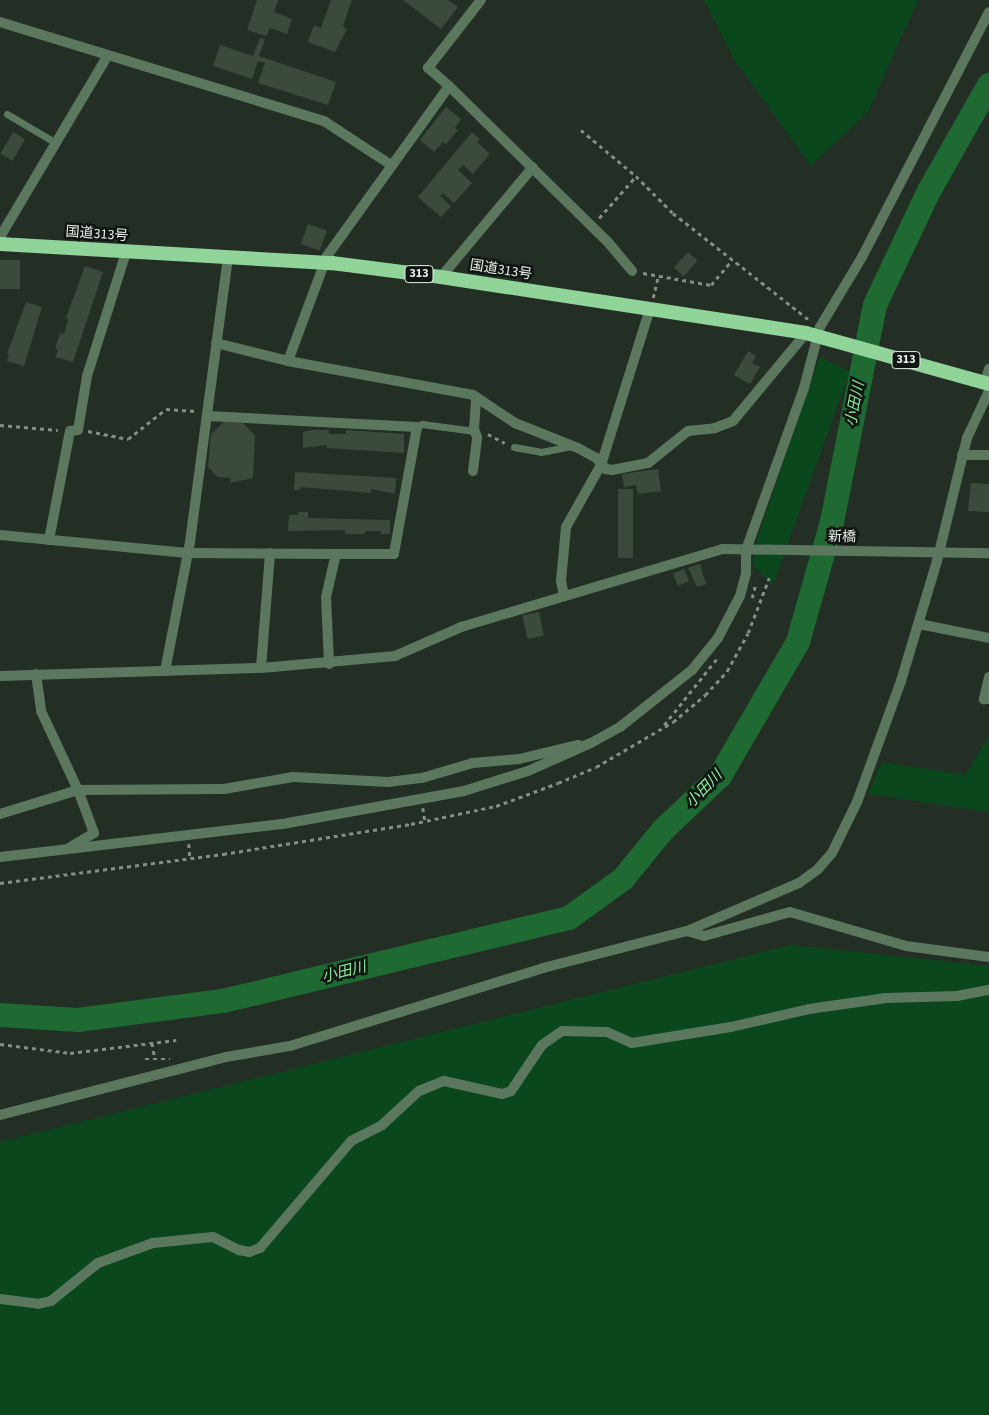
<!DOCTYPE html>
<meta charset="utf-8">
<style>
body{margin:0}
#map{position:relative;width:989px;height:1415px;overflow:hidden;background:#232f24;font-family:"Source Sans 3","Noto Sans JP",sans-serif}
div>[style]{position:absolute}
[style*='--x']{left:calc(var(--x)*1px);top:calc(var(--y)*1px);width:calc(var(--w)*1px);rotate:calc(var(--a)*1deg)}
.green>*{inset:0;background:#0a471c}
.river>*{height:24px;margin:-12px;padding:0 12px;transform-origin:12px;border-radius:12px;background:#1e6a32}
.building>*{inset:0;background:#3c493d;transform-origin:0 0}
.path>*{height:2.5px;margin-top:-1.25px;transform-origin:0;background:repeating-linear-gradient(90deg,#848e85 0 4px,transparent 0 8px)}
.service>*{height:7px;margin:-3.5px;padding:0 3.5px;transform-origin:3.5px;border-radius:3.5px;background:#5b785f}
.minor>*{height:10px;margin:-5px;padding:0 5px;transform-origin:5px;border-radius:5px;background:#5b785f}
.trunk>*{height:14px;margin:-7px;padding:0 7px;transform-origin:7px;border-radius:7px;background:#90d49a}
span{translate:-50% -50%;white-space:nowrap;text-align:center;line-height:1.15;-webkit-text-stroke:5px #101611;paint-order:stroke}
.shield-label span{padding:1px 4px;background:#101611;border:1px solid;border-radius:4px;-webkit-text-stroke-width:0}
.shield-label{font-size:12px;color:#e8f0e9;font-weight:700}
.street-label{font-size:14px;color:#e8f0e9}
.water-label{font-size:15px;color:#8cee9d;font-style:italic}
</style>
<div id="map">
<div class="green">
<div style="clip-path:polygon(704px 0,918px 0,868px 112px,811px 166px,735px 61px)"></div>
<div style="clip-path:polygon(820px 357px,850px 372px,773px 585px,753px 565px,757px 539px)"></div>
<div style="clip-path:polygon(989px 736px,989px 812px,868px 794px,882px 762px,965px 775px)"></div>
<div style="clip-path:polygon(791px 945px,989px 966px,989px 1415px,0 1415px,0 1142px)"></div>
</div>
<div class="river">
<div style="--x:0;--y:1015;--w:78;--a:3.7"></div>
<div style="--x:78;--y:1020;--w:146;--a:-7.5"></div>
<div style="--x:223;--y:1001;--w:356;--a:-13.5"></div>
<div style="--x:569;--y:918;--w:67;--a:-35.8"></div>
<div style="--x:623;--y:879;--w:63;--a:-50.8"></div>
<div style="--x:663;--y:830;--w:79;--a:-43.5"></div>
<div style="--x:720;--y:776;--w:155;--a:-59.8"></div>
<div style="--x:798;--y:642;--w:125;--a:-74.2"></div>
<div style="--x:832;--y:522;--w:221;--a:-78.8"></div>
<div style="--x:875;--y:305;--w:126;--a:-64.7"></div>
<div style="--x:929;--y:191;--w:122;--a:-60.5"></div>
</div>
<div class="building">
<div style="clip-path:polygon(257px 0,278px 0,274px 12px,292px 19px,287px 34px,270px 28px,266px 36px,247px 30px)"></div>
<div style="clip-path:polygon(331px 0,352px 0,343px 26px,347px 29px,335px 52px,308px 42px,314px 25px,321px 28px)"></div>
<div style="clip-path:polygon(403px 0,448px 0,458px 7px,441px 29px)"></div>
<div style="clip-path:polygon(260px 38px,265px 39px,259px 56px,336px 82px,328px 105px,258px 83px,265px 63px,258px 61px,252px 79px,213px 66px,220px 45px,253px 56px)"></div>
<div style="clip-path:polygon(446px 107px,461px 119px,455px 128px,458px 130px,446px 144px,443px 142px,434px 152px,420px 140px)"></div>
<div style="left:13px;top:132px;width:14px;height:25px;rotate:30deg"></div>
<div style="clip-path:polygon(472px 132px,480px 139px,477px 142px,490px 154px,473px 174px,463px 165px,458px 170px,472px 183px,454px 203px,443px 193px,440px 196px,451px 206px,441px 217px,418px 197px)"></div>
<div style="left:308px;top:224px;width:20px;height:21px;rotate:20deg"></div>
<div style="left:688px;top:252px;width:13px;height:21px;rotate:42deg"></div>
<div style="left:0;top:260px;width:20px;height:29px"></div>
<div style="clip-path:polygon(85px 266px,103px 272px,73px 362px,55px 357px,58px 350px,55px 349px,60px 333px,64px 334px,68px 319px,66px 318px)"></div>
<div style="clip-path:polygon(26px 302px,42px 307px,24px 366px,7px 361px,9px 354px,7px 354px)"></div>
<div style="clip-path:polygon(748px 351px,756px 356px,752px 363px,760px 367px,750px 384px,734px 375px)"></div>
<div style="clip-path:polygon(224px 422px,243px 423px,255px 435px,253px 478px,230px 483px,231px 478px,218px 477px,208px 467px,211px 434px)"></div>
<div style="clip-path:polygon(312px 430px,329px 430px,329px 434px,346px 434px,346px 430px,404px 434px,404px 453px,327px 448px,327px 445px,303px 448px,303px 432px)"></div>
<div style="clip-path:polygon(658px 469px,661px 491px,638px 494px,636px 485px,624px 487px,622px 474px)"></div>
<div style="clip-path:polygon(295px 472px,396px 478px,395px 494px,371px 489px,371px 493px,300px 487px,300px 490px,294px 490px)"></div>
<div style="clip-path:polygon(971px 483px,989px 484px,989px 512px,968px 511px)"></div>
<div style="left:618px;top:489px;width:15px;height:69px"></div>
<div style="clip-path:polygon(298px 512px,308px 512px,308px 518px,390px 520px,390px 534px,381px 534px,381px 531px,365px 531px,365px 534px,345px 534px,345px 530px,288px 531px,289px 515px,298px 515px)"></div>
<div style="clip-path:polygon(700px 564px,706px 584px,697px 587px,688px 568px)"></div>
<div style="left:684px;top:569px;width:13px;height:12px;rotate:67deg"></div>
<div style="left:539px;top:612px;width:24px;height:17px;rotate:78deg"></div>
</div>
<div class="path">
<div style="--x:581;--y:130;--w:72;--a:39.9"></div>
<div style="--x:636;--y:176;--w:52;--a:45"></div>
<div style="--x:673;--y:213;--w:172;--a:38.1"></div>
<div style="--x:599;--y:218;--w:56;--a:-48.6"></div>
<div style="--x:643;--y:273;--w:69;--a:10"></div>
<div style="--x:711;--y:285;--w:31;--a:-50"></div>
<div style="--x:653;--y:298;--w:22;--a:-77"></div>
<div style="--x:0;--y:425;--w:58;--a:4.9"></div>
<div style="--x:88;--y:431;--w:41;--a:11.3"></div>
<div style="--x:128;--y:439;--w:48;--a:-38.3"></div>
<div style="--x:166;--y:409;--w:30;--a:4"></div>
<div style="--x:488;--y:434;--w:19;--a:28"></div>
<div style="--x:752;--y:598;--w:16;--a:-76"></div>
<div style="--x:664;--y:725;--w:87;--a:-51.5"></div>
<div style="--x:423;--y:808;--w:13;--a:81"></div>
<div style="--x:189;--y:844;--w:14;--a:86"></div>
<div style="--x:0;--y:883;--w:225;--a:-7.4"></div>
<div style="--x:223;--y:854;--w:190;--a:-9.1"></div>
<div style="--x:411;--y:824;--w:87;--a:-12"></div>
<div style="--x:496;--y:806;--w:66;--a:-20.4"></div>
<div style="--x:558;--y:783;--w:41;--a:-22.8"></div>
<div style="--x:596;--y:767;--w:89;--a:-30.3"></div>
<div style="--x:673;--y:722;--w:42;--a:-40.2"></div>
<div style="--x:705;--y:695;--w:33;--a:-47"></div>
<div style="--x:727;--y:671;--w:43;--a:-61.1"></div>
<div style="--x:748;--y:633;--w:59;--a:-69.1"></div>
<div style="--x:152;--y:1043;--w:16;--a:79"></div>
<div style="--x:0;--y:1044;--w:71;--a:7.3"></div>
<div style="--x:70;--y:1053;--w:107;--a:-7"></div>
<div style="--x:145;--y:1059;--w:25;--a:0"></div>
</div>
<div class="service">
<div style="--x:7;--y:114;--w:57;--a:30.6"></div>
<div style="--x:417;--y:427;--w:6;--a:-31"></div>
<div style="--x:422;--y:424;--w:53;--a:7.5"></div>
<div style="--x:514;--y:447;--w:27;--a:10"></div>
<div style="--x:541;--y:452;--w:32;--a:-11"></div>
</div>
<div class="minor">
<div style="--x:0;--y:22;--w:339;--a:17"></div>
<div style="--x:324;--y:121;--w:80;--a:33.3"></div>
<div style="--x:449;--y:86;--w:28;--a:-139"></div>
<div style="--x:428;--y:68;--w:86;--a:-52.1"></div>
<div style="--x:0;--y:237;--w:209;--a:-59.3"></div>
<div style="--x:441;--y:277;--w:143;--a:-50.1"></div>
<div style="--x:216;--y:343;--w:74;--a:14"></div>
<div style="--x:288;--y:361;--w:188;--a:10.4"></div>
<div style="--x:473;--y:395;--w:50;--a:33.7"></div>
<div style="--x:515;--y:423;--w:68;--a:21.6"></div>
<div style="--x:578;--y:448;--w:21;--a:29"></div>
<div style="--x:596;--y:458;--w:15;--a:48"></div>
<div style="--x:606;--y:469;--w:6;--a:9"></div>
<div style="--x:612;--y:470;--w:37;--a:-11"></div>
<div style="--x:648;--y:463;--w:51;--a:-38.7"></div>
<div style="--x:688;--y:431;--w:27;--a:-6"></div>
<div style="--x:715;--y:428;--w:19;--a:-21"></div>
<div style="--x:733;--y:421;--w:114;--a:-50.3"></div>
<div style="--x:288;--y:361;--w:112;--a:-69.6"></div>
<div style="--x:327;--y:256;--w:209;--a:-54.3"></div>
<div style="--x:449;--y:86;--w:221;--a:44.5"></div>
<div style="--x:607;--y:241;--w:39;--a:50"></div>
<div style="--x:985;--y:382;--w:14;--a:-73"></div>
<div style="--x:207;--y:416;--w:210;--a:3"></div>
<div style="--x:417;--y:427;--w:129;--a:100.3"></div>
<div style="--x:394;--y:554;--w:58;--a:180"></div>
<div style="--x:962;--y:455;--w:27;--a:0"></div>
<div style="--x:473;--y:471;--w:34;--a:-83"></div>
<div style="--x:477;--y:437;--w:9;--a:-111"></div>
<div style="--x:474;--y:429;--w:32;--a:-86"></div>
<div style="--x:0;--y:535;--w:188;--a:5.5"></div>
<div style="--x:187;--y:553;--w:149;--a:0.4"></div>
<div style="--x:336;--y:554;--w:44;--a:103.1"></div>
<div style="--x:326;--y:597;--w:67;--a:87.4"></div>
<div style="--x:49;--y:540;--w:111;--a:-79.1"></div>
<div style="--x:70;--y:431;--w:8;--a:-7"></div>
<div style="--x:78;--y:430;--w:55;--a:-80.5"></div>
<div style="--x:87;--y:376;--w:130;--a:-72.5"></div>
<div style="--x:564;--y:596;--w:15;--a:-101"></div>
<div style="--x:561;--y:581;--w:54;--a:-84.7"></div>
<div style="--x:566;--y:527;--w:71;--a:-60.6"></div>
<div style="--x:601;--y:465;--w:164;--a:-72.6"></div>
<div style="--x:919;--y:624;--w:71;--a:11.3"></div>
<div style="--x:261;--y:668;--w:115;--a:-85.5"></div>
<div style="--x:165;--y:671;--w:131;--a:-79"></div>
<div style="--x:190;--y:542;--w:287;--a:-82.4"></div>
<div style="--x:36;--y:674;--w:37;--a:82"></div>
<div style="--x:41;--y:711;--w:87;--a:64.9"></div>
<div style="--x:78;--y:790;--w:46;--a:69.6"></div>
<div style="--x:94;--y:833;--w:27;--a:149"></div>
<div style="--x:0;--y:676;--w:261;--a:-1.8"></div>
<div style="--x:261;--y:668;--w:135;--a:-5.1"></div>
<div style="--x:395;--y:656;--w:72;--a:-23.7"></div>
<div style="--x:461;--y:627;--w:273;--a:-16.6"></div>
<div style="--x:723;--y:549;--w:266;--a:0.9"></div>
<div style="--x:989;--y:677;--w:23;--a:103"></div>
<div style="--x:984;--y:699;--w:5;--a:0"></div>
<div style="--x:0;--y:814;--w:82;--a:-17.1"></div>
<div style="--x:78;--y:790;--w:146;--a:-0.4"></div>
<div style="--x:224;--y:789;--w:70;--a:-9.9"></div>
<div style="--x:293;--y:777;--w:95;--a:3"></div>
<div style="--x:388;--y:782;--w:34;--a:-7"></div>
<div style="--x:422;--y:778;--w:53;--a:-16.4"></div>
<div style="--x:473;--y:763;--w:46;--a:-5"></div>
<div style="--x:519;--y:759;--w:61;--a:-13.3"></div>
<div style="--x:0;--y:857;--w:290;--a:-6.7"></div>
<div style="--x:288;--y:823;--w:179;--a:-10.3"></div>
<div style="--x:464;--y:791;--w:67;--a:-17.4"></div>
<div style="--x:528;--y:771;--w:69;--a:-24"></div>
<div style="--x:591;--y:743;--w:33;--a:-29"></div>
<div style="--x:620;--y:727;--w:92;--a:-38.4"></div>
<div style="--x:692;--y:670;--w:41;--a:-50.9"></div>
<div style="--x:718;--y:638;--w:47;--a:-62.4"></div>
<div style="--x:740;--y:596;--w:23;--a:-75"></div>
<div style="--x:746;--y:574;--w:24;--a:-90"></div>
<div style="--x:746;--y:550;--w:172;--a:-70.3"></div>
<div style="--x:804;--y:388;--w:63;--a:-75.3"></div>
<div style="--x:820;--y:327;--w:82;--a:-59"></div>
<div style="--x:862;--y:257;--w:276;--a:-62.6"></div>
<div style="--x:687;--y:931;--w:18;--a:16"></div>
<div style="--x:704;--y:936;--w:89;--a:-15.6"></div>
<div style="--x:790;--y:912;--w:121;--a:16.3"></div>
<div style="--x:906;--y:946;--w:84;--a:7.5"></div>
<div style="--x:0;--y:1115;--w:233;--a:-14.4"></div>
<div style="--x:226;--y:1057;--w:65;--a:-9.8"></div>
<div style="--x:290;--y:1046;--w:265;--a:-17.1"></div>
<div style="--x:543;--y:968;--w:149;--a:-14.4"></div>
<div style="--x:687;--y:931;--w:122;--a:-23.2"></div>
<div style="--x:799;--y:883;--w:24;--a:-36"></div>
<div style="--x:818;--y:869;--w:21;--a:-49"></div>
<div style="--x:832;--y:853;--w:57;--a:-63.9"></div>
<div style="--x:857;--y:802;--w:129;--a:-70"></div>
<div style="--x:901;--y:681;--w:125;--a:-73.3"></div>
<div style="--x:937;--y:561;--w:127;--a:-76.3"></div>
<div style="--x:967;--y:438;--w:52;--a:-64.9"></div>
<div style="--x:0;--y:1299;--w:38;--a:7"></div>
<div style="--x:38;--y:1304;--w:13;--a:-13"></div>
<div style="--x:51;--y:1301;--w:60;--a:-39"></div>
<div style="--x:98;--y:1263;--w:59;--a:-20"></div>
<div style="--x:153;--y:1243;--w:60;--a:-5.7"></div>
<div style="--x:213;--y:1237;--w:29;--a:27"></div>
<div style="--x:239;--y:1250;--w:10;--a:11"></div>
<div style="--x:249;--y:1252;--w:12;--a:-20"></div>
<div style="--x:260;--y:1248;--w:140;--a:-49.6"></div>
<div style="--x:351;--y:1141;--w:35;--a:-27"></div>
<div style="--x:382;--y:1125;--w:50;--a:-42.6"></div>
<div style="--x:419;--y:1091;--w:27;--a:-22"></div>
<div style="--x:444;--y:1081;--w:59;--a:12.6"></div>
<div style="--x:502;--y:1094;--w:9;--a:-18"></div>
<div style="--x:511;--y:1091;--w:55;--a:-56"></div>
<div style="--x:542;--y:1045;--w:24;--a:-35"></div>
<div style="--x:562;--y:1031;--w:45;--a:1.3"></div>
<div style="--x:607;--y:1032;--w:27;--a:24"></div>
<div style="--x:632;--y:1043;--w:100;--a:-9.2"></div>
<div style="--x:731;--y:1027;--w:80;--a:-13"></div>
<div style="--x:809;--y:1009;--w:78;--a:-8.1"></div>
<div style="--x:886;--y:998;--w:71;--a:-1.6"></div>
<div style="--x:957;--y:996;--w:33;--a:-11"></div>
</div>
<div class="trunk">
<div style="--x:0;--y:244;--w:333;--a:3.3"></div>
<div style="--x:332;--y:263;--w:110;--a:7.3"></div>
<div style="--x:441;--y:277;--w:369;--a:8.7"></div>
<div style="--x:806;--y:333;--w:190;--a:15.6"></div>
</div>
<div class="shield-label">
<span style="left:419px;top:274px">313</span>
<span style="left:906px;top:360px">313</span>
</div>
<div class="street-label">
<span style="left:97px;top:234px;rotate:4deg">国道313号</span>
<span style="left:501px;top:270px;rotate:9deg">国道313号</span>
<span style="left:842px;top:537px;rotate:1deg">新橋</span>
</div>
<div class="water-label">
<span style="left:855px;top:404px;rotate:-79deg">小田川</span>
<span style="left:704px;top:789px;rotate:-46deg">小田川</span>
<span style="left:344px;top:972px;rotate:-14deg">小田川</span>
</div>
</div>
